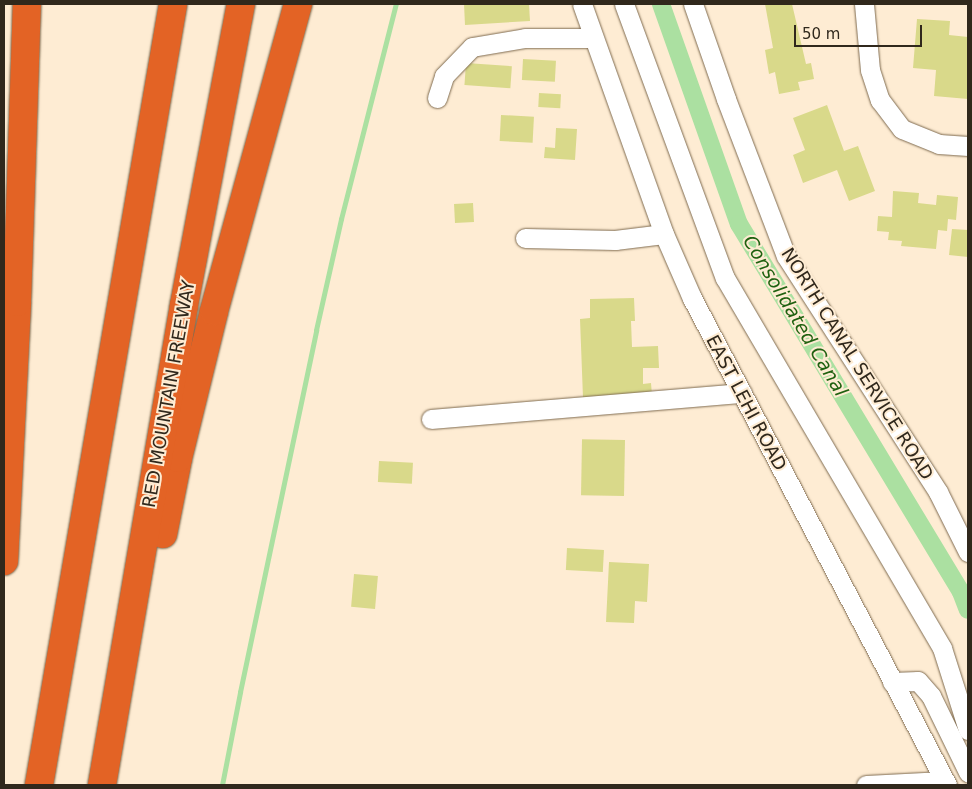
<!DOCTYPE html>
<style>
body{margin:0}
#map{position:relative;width:972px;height:789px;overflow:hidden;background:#feecd3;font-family:"DejaVu Sans",sans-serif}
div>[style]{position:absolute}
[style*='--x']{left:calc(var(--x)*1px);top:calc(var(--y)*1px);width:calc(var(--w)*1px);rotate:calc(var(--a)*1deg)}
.stream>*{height:5px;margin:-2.5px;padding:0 2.5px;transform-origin:2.5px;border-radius:2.5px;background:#abe0a1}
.canal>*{height:18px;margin:-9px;padding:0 9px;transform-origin:9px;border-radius:9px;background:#abe0a1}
.building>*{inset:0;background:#d9d98a;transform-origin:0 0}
.roads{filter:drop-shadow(0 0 1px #7f6b50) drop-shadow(0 0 1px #7f6b50)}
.minor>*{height:19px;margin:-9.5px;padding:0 9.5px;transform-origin:9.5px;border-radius:9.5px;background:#fff}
.highway>*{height:28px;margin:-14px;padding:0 14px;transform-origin:14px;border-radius:14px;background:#e36325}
span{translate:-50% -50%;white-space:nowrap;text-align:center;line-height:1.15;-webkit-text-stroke:4px #feecd3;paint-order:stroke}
.street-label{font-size:18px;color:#30281c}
.water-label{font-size:19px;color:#1f6110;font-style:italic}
.frame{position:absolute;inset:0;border:5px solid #30281c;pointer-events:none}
.scale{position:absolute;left:794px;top:25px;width:128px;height:22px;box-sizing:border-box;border:2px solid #30281c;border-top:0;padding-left:6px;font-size:15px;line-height:18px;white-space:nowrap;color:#30281c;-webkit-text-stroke:4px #feecd3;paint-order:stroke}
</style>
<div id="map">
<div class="stream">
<div style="--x:222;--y:785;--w:95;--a:-79"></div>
<div style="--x:240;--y:692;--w:370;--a:-78.1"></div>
<div style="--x:316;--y:330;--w:114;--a:-77.3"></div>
<div style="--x:341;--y:219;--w:222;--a:-75.7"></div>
</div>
<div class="canal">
<div style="--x:661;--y:4;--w:233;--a:70.5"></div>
<div style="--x:739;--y:224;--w:430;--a:58.9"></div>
<div style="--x:961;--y:592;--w:19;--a:69"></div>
</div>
<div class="building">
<div style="clip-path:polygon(464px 4px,529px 4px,530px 21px,465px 25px)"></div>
<div style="clip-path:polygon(765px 4px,792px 4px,806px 64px,811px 63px,814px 79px,798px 82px,800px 90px,779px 94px,775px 72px,769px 74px,765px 50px,773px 48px)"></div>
<div style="clip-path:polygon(917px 19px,950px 21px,949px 35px,968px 37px,968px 99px,934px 96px,936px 70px,913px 68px)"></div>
<div style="left:523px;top:59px;width:33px;height:21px;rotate:3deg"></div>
<div style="left:466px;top:63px;width:46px;height:22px;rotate:4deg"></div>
<div style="left:539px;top:93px;width:22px;height:14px;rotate:3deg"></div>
<div style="clip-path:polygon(827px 105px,844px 151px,858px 146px,875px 191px,849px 201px,837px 170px,803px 183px,793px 155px,805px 150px,793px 118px)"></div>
<div style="left:501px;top:115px;width:33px;height:26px;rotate:3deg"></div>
<div style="clip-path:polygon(556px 128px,577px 129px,575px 160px,544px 158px,545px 147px,555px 148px)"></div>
<div style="clip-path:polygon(893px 191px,919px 193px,918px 203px,936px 205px,937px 195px,958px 197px,956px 220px,948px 219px,947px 231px,938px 230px,936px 249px,901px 246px,902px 241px,888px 240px,889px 232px,877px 231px,878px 216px,892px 217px)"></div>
<div style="left:473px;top:203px;width:19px;height:19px;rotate:87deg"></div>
<div style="clip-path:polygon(952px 229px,968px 230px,968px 257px,949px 255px)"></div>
<div style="clip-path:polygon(634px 298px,635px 321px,631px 321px,632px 347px,658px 346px,659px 368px,643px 368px,643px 384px,651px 383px,652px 395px,583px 398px,580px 319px,590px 318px,590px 299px)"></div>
<div style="left:625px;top:440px;width:56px;height:43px;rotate:91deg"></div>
<div style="left:379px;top:461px;width:34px;height:21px;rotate:3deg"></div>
<div style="left:567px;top:548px;width:37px;height:22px;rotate:3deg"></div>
<div style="clip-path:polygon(609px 562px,649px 564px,647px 602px,635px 601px,634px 623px,606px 622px)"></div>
<div style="left:354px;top:574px;width:24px;height:33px;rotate:5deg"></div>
</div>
<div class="roads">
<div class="minor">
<div style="--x:582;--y:4;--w:244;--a:70.4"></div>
<div style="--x:664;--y:234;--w:70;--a:66.4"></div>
<div style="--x:692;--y:298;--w:550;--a:62.36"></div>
<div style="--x:624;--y:4;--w:292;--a:69.8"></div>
<div style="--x:725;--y:278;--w:429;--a:59.6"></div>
<div style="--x:942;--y:648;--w:86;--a:72.4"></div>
<div style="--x:693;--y:4;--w:101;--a:70.8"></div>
<div style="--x:726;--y:99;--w:168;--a:69.1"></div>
<div style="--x:786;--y:256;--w:281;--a:57.2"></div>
<div style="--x:938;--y:492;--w:67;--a:63.4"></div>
<div style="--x:864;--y:4;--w:66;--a:84.8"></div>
<div style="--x:870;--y:70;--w:32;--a:72"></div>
<div style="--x:880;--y:100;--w:36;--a:53"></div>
<div style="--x:902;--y:129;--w:40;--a:22"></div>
<div style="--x:939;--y:144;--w:29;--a:4"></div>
<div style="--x:437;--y:98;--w:23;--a:-72"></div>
<div style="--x:444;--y:76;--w:40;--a:-46"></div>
<div style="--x:472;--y:47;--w:54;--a:-9.6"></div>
<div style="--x:525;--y:38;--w:68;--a:0"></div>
<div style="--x:525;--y:238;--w:90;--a:1.3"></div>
<div style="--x:615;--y:240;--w:49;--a:-7"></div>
<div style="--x:431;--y:419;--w:312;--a:-4.8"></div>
<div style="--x:892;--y:682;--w:26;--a:-2"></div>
<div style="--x:918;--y:681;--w:20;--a:49"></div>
<div style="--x:931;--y:696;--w:85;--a:64"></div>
<div style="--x:866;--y:785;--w:78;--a:-2.9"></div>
</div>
<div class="highway">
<div style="--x:163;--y:534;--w:77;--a:-78.8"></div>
<div style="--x:178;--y:458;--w:151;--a:-76.2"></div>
<div style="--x:214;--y:311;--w:318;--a:-74.7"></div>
<div style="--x:4;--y:561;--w:259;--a:-87.1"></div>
<div style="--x:17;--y:302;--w:298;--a:-88.1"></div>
<div style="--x:39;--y:785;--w:792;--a:-80.26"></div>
<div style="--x:102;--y:785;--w:487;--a:-80.3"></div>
<div style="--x:184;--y:305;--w:306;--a:-79.3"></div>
</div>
</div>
<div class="street-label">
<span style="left:857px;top:364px;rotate:58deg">NORTH CANAL SERVICE ROAD</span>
<span style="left:169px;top:394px;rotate:-80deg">RED MOUNTAIN FREEWAY</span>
<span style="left:746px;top:403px;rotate:62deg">EAST LEHI ROAD</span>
</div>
<div class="water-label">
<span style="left:795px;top:316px;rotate:59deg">Consolidated Canal</span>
</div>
<div class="frame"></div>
<div class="scale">50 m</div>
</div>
